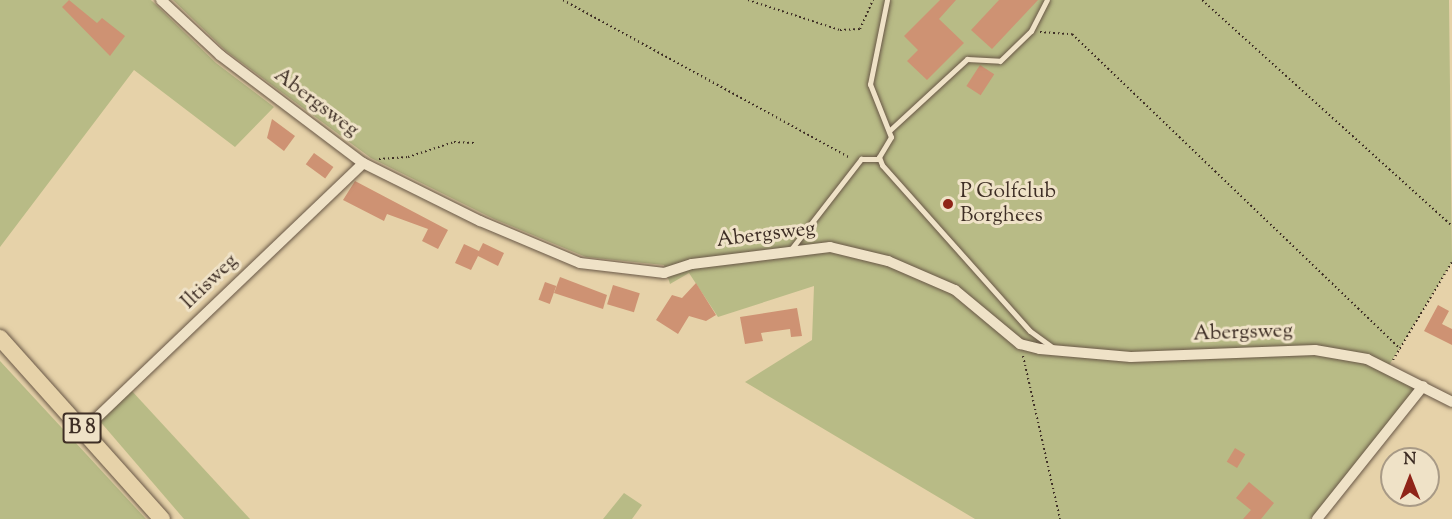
<!DOCTYPE html>
<style>
body{margin:0}
#map{position:relative;width:1452px;height:519px;overflow:hidden;background:#e6d2a9;font-family:"Sorts Mill Goudy",serif}
div>[style]{position:absolute}
[style*='--x']{left:calc(var(--x)*1px);top:calc(var(--y)*1px);width:calc(var(--w)*1px);rotate:calc(var(--a)*1deg)}
.green>*{inset:0;background:#b8bb86}
.building>*{inset:0;background:#ce9273;transform-origin:0 0}
.path>*{height:2px;margin-top:-1px;transform-origin:0;background:repeating-linear-gradient(90deg,#3e2e25 0 1.5px,transparent 0 4.5px)}
.roads{filter:drop-shadow(0 0 2px #685746) drop-shadow(0 0 2px #685746)}
.service>*{height:5px;margin:-2.5px;padding:0 2.5px;transform-origin:2.5px;border-radius:2.5px;background:#efe2c7}
.minor>*{height:10px;margin:-5px;padding:0 5px;transform-origin:5px;border-radius:5px;background:#efe2c7}
.primary>*{height:16px;margin:-8px;padding:0 8px;transform-origin:8px;border-radius:8px;background:#e6d2a9}
.dots>*{width:16px;height:16px;translate:-50% -50%;box-sizing:border-box;border:3px solid #efe2c7;border-radius:50%}
span{translate:-50% -50%;white-space:nowrap;text-align:center;line-height:1.15;-webkit-text-stroke:6px #efe2c7;paint-order:stroke}
.shield-label span{padding:2px 4px;background:#efe2c7;border:2px solid;border-radius:4px;-webkit-text-stroke-width:0}
.shield-label{font-size:20px;color:#3e2e25;font-weight:700}
.street-label{font-size:21px;color:#3e2e25}
.poi-label{font-size:21px;color:#3e2e25}
.left{translate:0 -50%;text-align:left}
.north{position:absolute;left:1380px;top:447px;width:60px;height:60px;box-sizing:border-box;background:#efe2c7;border:2px solid #a89a86;border-radius:50%;rotate:0deg;font-size:16px;font-weight:700;line-height:24px;text-align:center;color:#3e2e25}
.north::after{content:'';display:block;margin:auto;width:21px;height:27px;background:#8f2418;clip-path:polygon(50% 0,100% 100%,50% 72%,0 100%)}
</style>
<div id="map">
<div class="green">
<div style="clip-path:polygon(0 0,151px 0,216px 63px,274px 107px,235px 147px,134px 70px,0 247px)"></div>
<div style="clip-path:polygon(173px 0,1449px 0,1452px 262px,1388px 367px,1423px 386px,1310px 519px,975px 519px,745px 382px,812px 340px,814px 286px,718px 317px,689px 273px,670px 284px,664px 265px,586px 257px,494px 219px,371px 158px,226px 51px)"></div>
<div style="clip-path:polygon(0 361px,87px 455px,146px 519px,0 519px)"></div>
<div style="clip-path:polygon(131px 390px,250px 519px,184px 519px,98px 419px)"></div>
<div style="clip-path:polygon(624px 493px,642px 505px,632px 519px,603px 519px)"></div>
</div>
<div class="building">
<div style="clip-path:polygon(69px 0,97px 23px,102px 18px,125px 36px,110px 56px,62px 7px)"></div>
<div style="clip-path:polygon(940px 0,956px 0,939px 19px,964px 43px,927px 80px,907px 61px,918px 50px,904px 36px)"></div>
<div style="clip-path:polygon(999px 0,1038px 0,992px 49px,971px 30px)"></div>
<div style="left:980px;top:65px;width:17px;height:25px;rotate:33deg"></div>
<div style="clip-path:polygon(272px 119px,295px 136px,284px 151px,267px 138px)"></div>
<div style="left:314px;top:153px;width:24px;height:14px;rotate:36deg"></div>
<div style="clip-path:polygon(355px 181px,448px 230px,438px 249px,422px 241px,428px 229px,387px 214px,384px 221px,343px 200px)"></div>
<div style="clip-path:polygon(483px 243px,504px 253px,498px 266px,478px 256px,471px 270px,455px 263px,464px 244px,479px 251px)"></div>
<div style="clip-path:polygon(560px 277px,607px 295px,603px 309px,554px 293px)"></div>
<div style="left:545px;top:282px;width:12px;height:19px;rotate:20deg"></div>
<div style="clip-path:polygon(696px 283px,716px 315px,706px 321px,689px 316px,678px 334px,656px 320px,672px 295px,682px 298px)"></div>
<div style="left:613px;top:285px;width:28px;height:20px;rotate:17deg"></div>
<div style="clip-path:polygon(1438px 305px,1449px 311px,1442px 324px,1452px 329px,1452px 345px,1424px 331px)"></div>
<div style="clip-path:polygon(797px 308px,802px 336px,791px 337px,790px 329px,761px 333px,763px 341px,745px 344px,740px 317px)"></div>
<div style="left:1235px;top:448px;width:12px;height:16px;rotate:31deg"></div>
<div style="clip-path:polygon(1249px 482px,1274px 503px,1261px 519px,1243px 519px,1251px 510px,1236px 498px)"></div>
</div>
<div class="path">
<div style="--x:563;--y:0;--w:328;--a:28.8"></div>
<div style="--x:748;--y:0;--w:97;--a:18.1"></div>
<div style="--x:840;--y:30;--w:20;--a:-3"></div>
<div style="--x:860;--y:29;--w:32;--a:-66"></div>
<div style="--x:1202;--y:0;--w:337;--a:42.1"></div>
<div style="--x:1040;--y:32;--w:32;--a:4"></div>
<div style="--x:1072;--y:34;--w:455;--a:43.8"></div>
<div style="--x:379;--y:159;--w:29;--a:-4"></div>
<div style="--x:408;--y:157;--w:48;--a:-18.1"></div>
<div style="--x:454;--y:142;--w:20;--a:3"></div>
<div style="--x:1023;--y:356;--w:167;--a:77.2"></div>
<div style="--x:1393;--y:360;--w:114;--a:-59"></div>
</div>
<div class="roads">
<div class="service">
<div style="--x:887;--y:0;--w:86;--a:101.4"></div>
<div style="--x:870;--y:84;--w:57;--a:68.4"></div>
<div style="--x:891;--y:137;--w:23;--a:121"></div>
<div style="--x:879;--y:157;--w:9;--a:69"></div>
<div style="--x:882;--y:165;--w:222;--a:48.3"></div>
<div style="--x:1030;--y:331;--w:29;--a:36"></div>
<div style="--x:890;--y:130;--w:105;--a:-42.7"></div>
<div style="--x:967;--y:59;--w:33;--a:3"></div>
<div style="--x:1000;--y:61;--w:43;--a:-44.1"></div>
<div style="--x:1031;--y:31;--w:35;--a:-63"></div>
<div style="--x:792;--y:248;--w:113;--a:-52.2"></div>
<div style="--x:861;--y:159;--w:18;--a:0"></div>
</div>
<div class="minor">
<div style="--x:161;--y:0;--w:81;--a:43"></div>
<div style="--x:220;--y:55;--w:179;--a:37.1"></div>
<div style="--x:363;--y:163;--w:131;--a:26.4"></div>
<div style="--x:480;--y:221;--w:108;--a:22.8"></div>
<div style="--x:580;--y:263;--w:85;--a:6.8"></div>
<div style="--x:664;--y:273;--w:29;--a:-18"></div>
<div style="--x:692;--y:264;--w:139;--a:-7"></div>
<div style="--x:830;--y:247;--w:60;--a:13.6"></div>
<div style="--x:888;--y:261;--w:73;--a:23.4"></div>
<div style="--x:955;--y:290;--w:85;--a:39.7"></div>
<div style="--x:1020;--y:344;--w:21;--a:14"></div>
<div style="--x:1040;--y:349;--w:91;--a:5"></div>
<div style="--x:1131;--y:357;--w:184;--a:-2.2"></div>
<div style="--x:1315;--y:350;--w:53;--a:9.8"></div>
<div style="--x:1367;--y:359;--w:95;--a:26.8"></div>
<div style="--x:84;--y:430;--w:386;--a:-43.7"></div>
<div style="--x:1317;--y:519;--w:170;--a:-51.4"></div>
</div>
<div class="primary">
<div style="--x:0;--y:338;--w:243;--a:48.2"></div>
</div>
</div>
<div class="dots">
<div style="left:948px;top:204px;background:#8f2418"></div>
</div>
<div class="shield-label">
<span style="left:82px;top:428px">B 8</span>
</div>
<div class="street-label">
<span style="left:316px;top:103px;rotate:37deg">Abergsweg</span>
<span style="left:766px;top:235px;rotate:-7deg">Abergsweg</span>
<span style="left:210px;top:282px;rotate:-44deg">Iltisweg</span>
<span style="left:1243px;top:333px;rotate:-2deg">Abergsweg</span>
</div>
<div class="poi-label">
<span class="left" style="left:960px;top:204px">P Golfclub<br>Borghees</span>
</div>
<div class="north">N</div>
</div>
